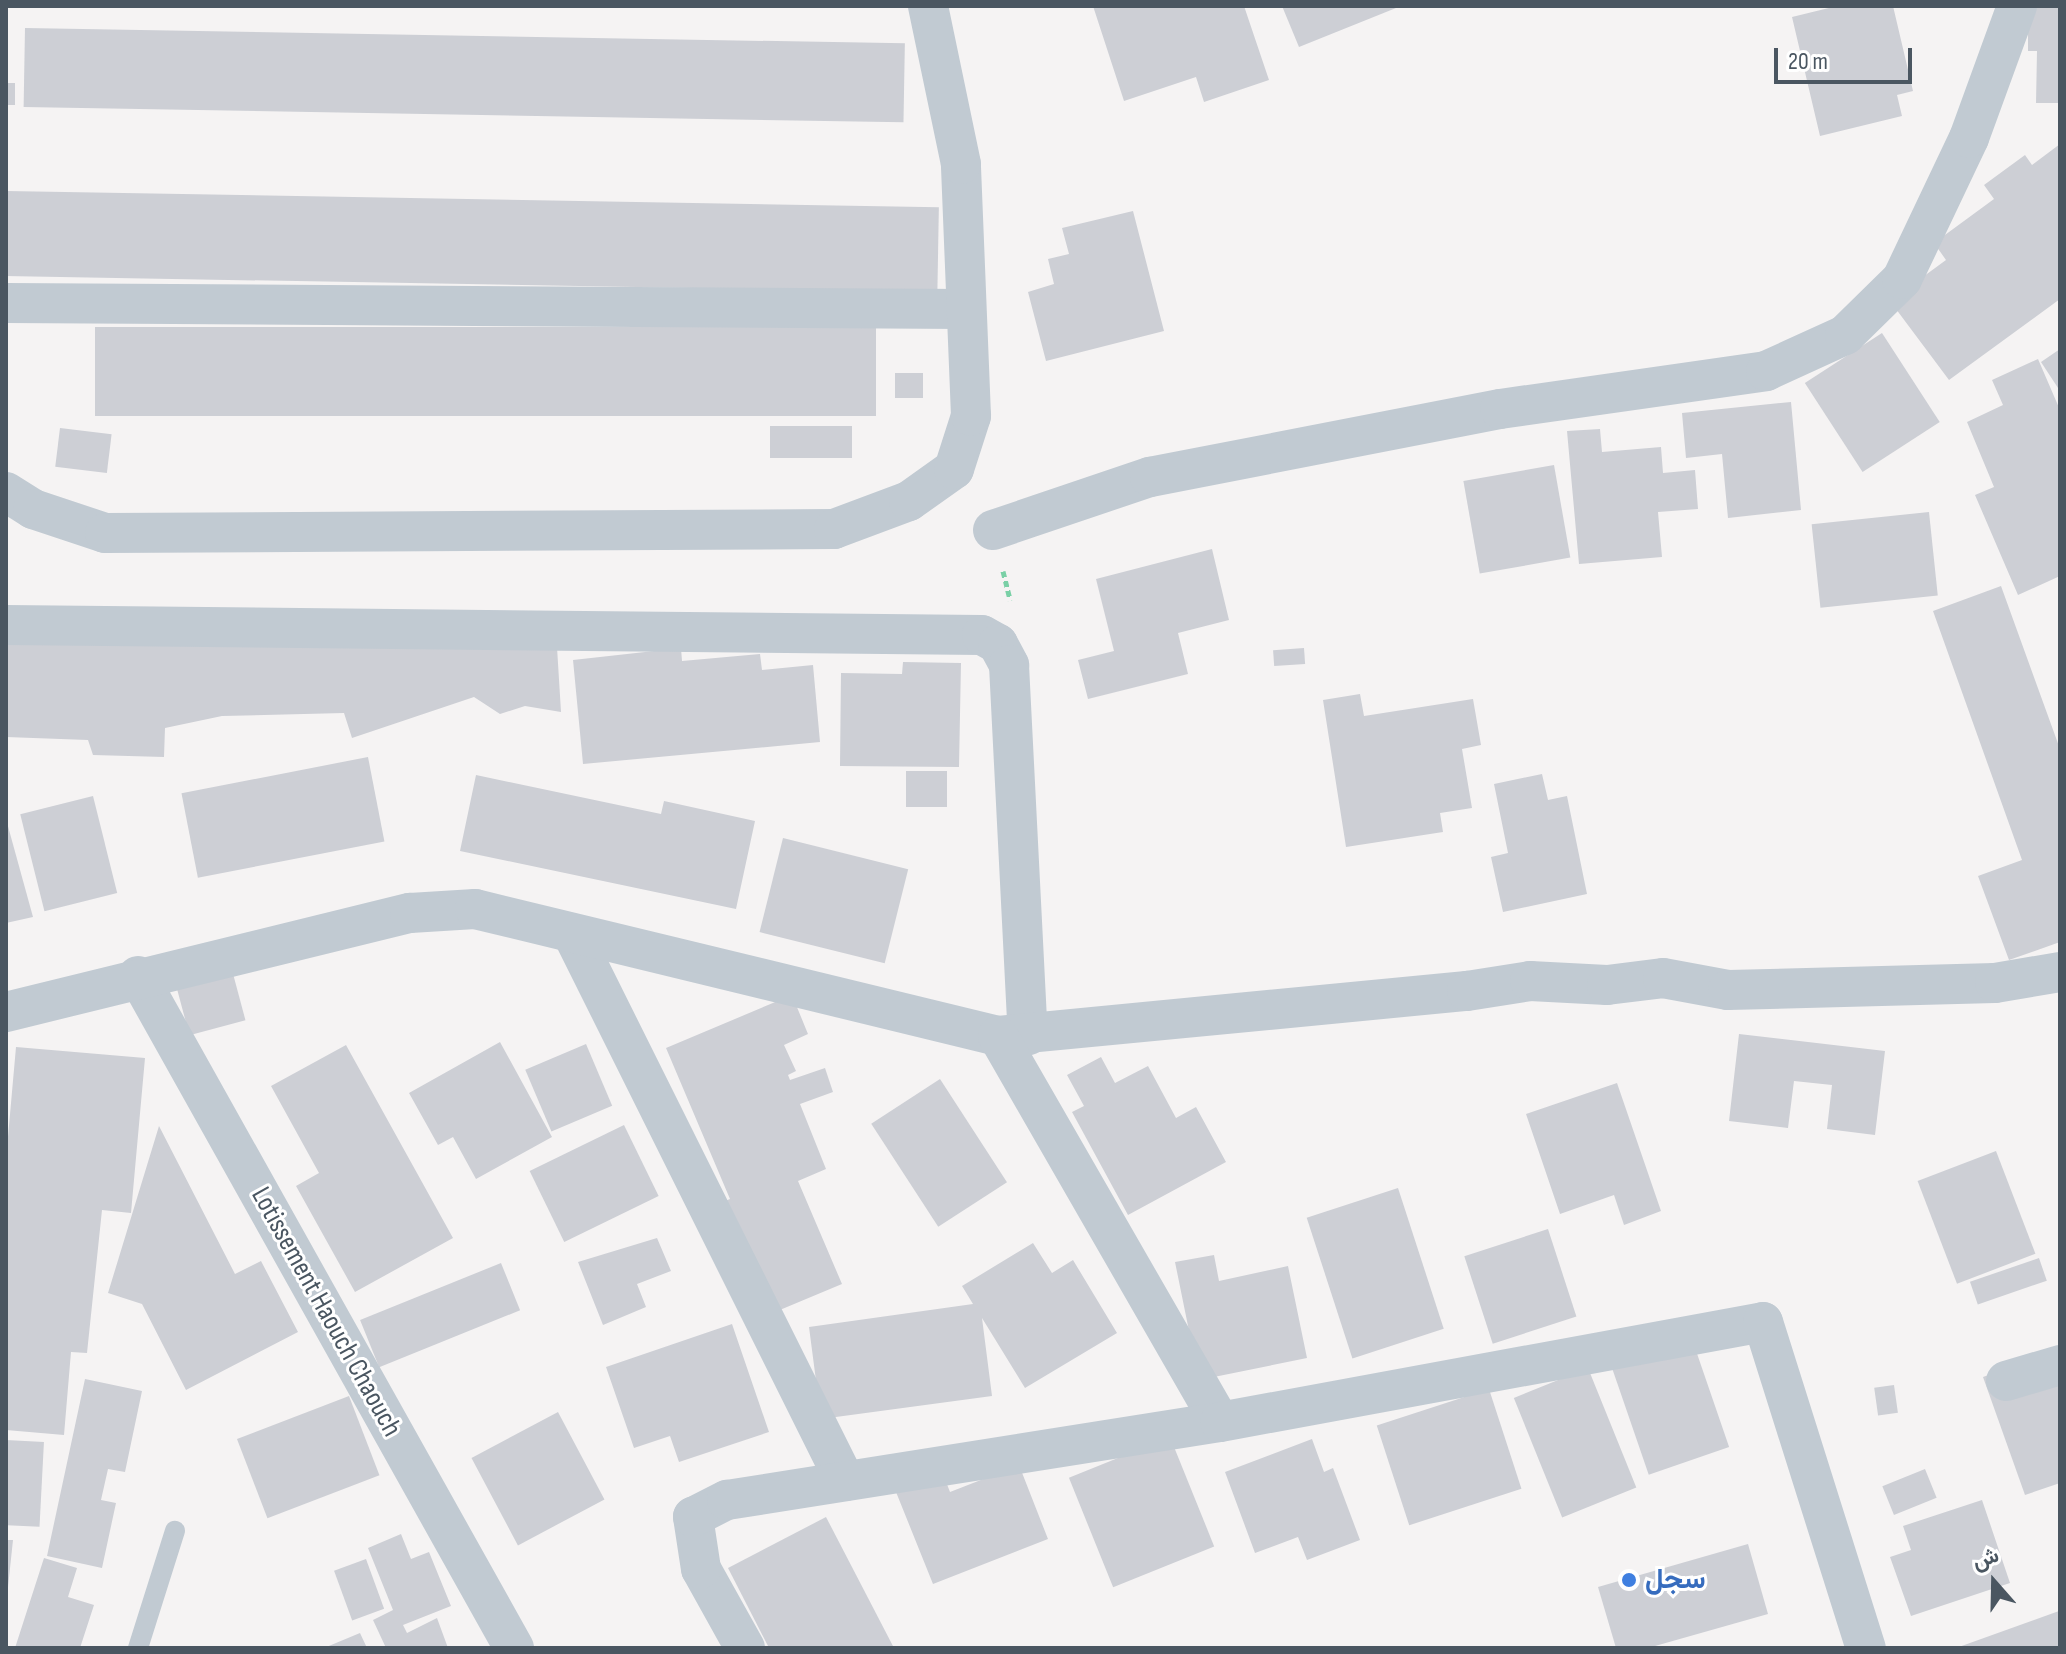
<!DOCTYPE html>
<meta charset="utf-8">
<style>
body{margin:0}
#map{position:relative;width:2066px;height:1654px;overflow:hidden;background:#f5f3f3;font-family:"Sofia Sans Condensed",Vazirmatn,sans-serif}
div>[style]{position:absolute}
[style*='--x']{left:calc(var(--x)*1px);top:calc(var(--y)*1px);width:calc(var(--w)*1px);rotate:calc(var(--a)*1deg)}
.building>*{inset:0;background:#cdcfd5;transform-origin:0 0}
.path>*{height:5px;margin-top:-2.5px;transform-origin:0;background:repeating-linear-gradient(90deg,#7ad0a6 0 6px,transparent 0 10px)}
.lane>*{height:20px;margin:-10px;padding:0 10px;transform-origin:10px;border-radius:10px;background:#c1cad2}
.street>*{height:40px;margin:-20px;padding:0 20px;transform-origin:20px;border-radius:20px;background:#c1cad2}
.dots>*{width:22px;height:22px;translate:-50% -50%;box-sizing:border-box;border:4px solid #fff;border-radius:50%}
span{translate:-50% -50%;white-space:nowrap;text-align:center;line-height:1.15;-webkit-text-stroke:6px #fff;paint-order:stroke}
.street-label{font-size:28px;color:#4a5661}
.shop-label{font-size:28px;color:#366cbe;font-weight:700}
.left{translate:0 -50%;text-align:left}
.frame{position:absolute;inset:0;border:8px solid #4a5661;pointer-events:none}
.north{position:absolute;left:1954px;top:1542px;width:80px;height:80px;-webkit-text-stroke:6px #fff;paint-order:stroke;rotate:340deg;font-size:22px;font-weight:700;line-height:32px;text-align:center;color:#4a5661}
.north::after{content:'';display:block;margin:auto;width:28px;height:36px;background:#4a5661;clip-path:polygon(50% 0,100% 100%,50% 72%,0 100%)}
.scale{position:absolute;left:1774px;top:48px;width:138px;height:36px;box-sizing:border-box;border:4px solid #4a5661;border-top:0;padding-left:10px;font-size:24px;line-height:28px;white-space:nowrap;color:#4a5661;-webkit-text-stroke:6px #fff;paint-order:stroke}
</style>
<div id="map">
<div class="building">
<div style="clip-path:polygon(1093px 6px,1244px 6px,1269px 80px,1204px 102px,1196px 77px,1124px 101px)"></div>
<div style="clip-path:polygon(1282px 6px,1401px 6px,1299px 47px)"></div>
<div style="clip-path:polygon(1837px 6px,1893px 6px,1913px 91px,1897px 95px,1902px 116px,1820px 136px,1792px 17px)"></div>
<div style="clip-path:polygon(2028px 6px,2060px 6px,2060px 103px,2036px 103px,2037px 51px,2028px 51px)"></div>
<div style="left:25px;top:28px;width:880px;height:79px;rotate:1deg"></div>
<div style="left:6px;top:83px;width:9px;height:22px"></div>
<div style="clip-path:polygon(2060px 144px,2060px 299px,1949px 380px,1890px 301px,1946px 260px,1934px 243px,1994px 199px,1984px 185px,2025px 155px,2032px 165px)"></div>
<div style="left:6px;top:191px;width:933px;height:85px;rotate:1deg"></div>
<div style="clip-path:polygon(1133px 211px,1164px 331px,1046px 361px,1028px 292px,1054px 284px,1048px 259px,1069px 254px,1062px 228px)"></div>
<div style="left:95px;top:327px;width:781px;height:89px"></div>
<div style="left:1882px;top:333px;width:106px;height:92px;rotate:57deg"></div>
<div style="clip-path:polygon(2060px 349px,2060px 391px,2041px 362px)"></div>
<div style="clip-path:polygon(2038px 359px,2060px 410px,2060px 576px,2018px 595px,1975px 495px,1994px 487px,1967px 422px,2003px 405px,1992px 380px)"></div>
<div style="left:895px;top:373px;width:28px;height:25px"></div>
<div style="clip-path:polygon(1791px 402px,1801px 510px,1728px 518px,1722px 454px,1686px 458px,1682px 413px)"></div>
<div style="left:770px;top:426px;width:82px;height:32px"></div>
<div style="left:60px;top:428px;width:52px;height:39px;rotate:7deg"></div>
<div style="clip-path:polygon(1600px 429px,1602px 452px,1661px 447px,1663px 473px,1695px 470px,1698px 509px,1658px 512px,1662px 557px,1579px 564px,1567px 431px)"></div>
<div style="left:1554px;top:465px;width:94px;height:92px;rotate:80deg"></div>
<div style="left:1929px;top:512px;width:84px;height:118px;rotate:84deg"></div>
<div style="clip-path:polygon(1212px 549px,1229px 620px,1178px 633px,1188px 674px,1088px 699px,1078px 660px,1114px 651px,1096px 579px)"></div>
<div style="clip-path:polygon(2001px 586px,2060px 749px,2060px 942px,2009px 960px,1978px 876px,2022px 860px,1933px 611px)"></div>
<div style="clip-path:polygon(6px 631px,557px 647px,561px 712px,525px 706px,500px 714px,474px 697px,352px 738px,344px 713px,222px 716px,165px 728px,164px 757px,93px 755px,88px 740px,6px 737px)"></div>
<div style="clip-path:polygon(681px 648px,682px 661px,760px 654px,762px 670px,813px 665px,820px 742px,583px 764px,573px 660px)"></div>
<div style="left:1304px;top:648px;width:16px;height:31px;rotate:86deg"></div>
<div style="clip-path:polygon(903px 662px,961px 663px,959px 767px,840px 766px,841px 673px,902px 674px)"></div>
<div style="clip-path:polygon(1360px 694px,1364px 716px,1473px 699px,1481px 745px,1462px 749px,1472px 808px,1440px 813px,1443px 832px,1346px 847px,1323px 700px)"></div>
<div style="left:368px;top:757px;width:86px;height:190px;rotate:79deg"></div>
<div style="left:947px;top:771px;width:36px;height:41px;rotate:90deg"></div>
<div style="clip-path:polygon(1542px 774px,1548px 800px,1567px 796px,1587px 894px,1503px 912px,1491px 857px,1508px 853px,1494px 784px)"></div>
<div style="clip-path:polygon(476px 775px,661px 814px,664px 801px,755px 821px,736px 909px,460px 851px)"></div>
<div style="left:93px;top:796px;width:100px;height:75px;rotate:76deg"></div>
<div style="clip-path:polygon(6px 819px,33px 917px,6px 923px)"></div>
<div style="left:783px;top:838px;width:129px;height:97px;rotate:14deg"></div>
<div style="left:232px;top:970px;width:52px;height:58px;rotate:75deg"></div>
<div style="clip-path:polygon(792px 995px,808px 1034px,784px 1045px,796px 1071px,788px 1075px,790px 1080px,825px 1068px,833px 1092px,800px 1104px,826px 1169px,798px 1181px,842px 1284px,775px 1312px,715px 1205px,730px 1199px,666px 1048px)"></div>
<div style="clip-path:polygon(1739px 1034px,1885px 1051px,1875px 1135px,1827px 1129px,1832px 1085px,1794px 1081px,1788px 1128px,1729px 1121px)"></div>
<div style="clip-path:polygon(500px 1042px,552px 1137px,476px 1179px,453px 1137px,438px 1145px,409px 1093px)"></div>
<div style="left:586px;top:1044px;width:67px;height:66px;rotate:67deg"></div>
<div style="clip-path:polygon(346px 1045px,453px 1238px,355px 1292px,296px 1186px,319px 1173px,271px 1086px)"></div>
<div style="clip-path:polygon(16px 1047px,145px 1058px,131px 1213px,102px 1210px,87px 1353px,71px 1352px,64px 1435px,6px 1430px,6px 1159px)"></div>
<div style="clip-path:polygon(1101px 1057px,1115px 1083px,1148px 1066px,1176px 1118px,1196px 1107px,1226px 1162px,1128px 1215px,1072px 1112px,1084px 1106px,1067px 1075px)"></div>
<div style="left:940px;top:1079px;width:123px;height:82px;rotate:57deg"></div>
<div style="clip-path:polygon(1617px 1083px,1661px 1211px,1624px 1225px,1614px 1195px,1560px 1214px,1526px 1114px)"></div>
<div style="left:624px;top:1125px;width:79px;height:105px;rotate:64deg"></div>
<div style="clip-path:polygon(159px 1126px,235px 1274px,261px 1261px,298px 1332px,186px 1390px,142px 1304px,108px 1293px)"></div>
<div style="left:1996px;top:1151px;width:110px;height:84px;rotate:69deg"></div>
<div style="left:1398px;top:1188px;width:148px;height:96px;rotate:72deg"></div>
<div style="left:1548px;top:1229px;width:92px;height:88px;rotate:72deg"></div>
<div style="clip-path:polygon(657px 1238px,671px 1271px,637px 1284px,646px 1307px,603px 1325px,578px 1262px)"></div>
<div style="clip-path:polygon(1033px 1243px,1052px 1273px,1073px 1260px,1117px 1333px,1025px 1388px,982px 1318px,992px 1396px,821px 1419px,809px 1327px,973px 1304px,962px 1286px)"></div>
<div style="clip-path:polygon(1214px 1255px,1219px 1281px,1288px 1266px,1307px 1358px,1199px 1380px,1175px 1262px)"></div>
<div style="left:2039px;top:1258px;width:24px;height:73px;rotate:71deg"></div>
<div style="left:501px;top:1263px;width:51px;height:152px;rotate:68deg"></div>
<div style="clip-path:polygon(732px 1324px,769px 1432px,679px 1462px,670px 1436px,634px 1448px,606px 1367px)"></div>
<div style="left:1693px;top:1342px;width:111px;height:85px;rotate:71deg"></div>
<div style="clip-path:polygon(2060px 1350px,2060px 1483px,2025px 1495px,1983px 1377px)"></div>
<div style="left:1588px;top:1368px;width:129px;height:80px;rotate:68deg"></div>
<div style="clip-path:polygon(85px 1379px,142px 1391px,125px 1472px,108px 1469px,101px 1500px,116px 1503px,102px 1568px,47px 1556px)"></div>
<div style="left:1894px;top:1385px;width:28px;height:20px;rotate:82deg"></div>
<div style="left:1489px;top:1389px;width:105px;height:118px;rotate:72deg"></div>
<div style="left:349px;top:1396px;width:85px;height:120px;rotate:69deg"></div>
<div style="left:558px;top:1412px;width:99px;height:98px;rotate:62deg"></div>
<div style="left:1170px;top:1437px;width:118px;height:109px;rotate:68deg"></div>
<div style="clip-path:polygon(1312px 1439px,1324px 1472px,1333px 1468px,1360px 1540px,1307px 1560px,1298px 1537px,1255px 1553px,1225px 1472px)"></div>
<div style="left:6px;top:1440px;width:38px;height:85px;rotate:3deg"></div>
<div style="clip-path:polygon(1019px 1465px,1048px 1539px,933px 1584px,896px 1492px,943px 1474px,950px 1492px)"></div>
<div style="left:1925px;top:1469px;width:31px;height:46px;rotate:68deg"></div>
<div style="clip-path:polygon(1982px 1500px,2010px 1583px,1911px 1616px,1890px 1557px,1911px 1550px,1903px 1526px)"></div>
<div style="clip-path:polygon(826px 1517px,894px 1648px,769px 1648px,728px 1568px)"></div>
<div style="clip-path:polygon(401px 1534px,411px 1559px,429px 1552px,451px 1606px,403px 1625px,407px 1633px,437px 1618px,448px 1648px,386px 1648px,373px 1620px,393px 1610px,368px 1548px)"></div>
<div style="clip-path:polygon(6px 1540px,13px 1540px,8px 1587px,6px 1587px)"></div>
<div style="clip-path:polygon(1748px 1544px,1768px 1614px,1648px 1648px,1616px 1648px,1598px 1587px)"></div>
<div style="clip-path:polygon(44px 1558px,77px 1568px,68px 1597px,94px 1605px,80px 1648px,15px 1648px)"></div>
<div style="left:366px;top:1559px;width:53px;height:34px;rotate:70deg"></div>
<div style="clip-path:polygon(2059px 1611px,2060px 1648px,1956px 1648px)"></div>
<div style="clip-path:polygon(360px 1633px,367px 1648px,324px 1648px)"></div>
</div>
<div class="path">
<div style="--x:1003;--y:571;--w:30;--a:76"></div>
</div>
<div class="lane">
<div style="--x:138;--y:1648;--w:123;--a:-72.5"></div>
</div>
<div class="street">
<div style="--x:6;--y:303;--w:958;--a:0.36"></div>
<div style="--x:6;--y:492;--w:32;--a:32"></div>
<div style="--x:33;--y:509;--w:76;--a:18.4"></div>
<div style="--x:105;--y:533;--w:729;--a:-0.31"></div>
<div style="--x:834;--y:529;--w:80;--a:-20.5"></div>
<div style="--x:909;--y:501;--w:55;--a:-35.4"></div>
<div style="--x:954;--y:469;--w:56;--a:-72.2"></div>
<div style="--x:971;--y:416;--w:252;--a:-92.3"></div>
<div style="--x:961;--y:164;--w:161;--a:-101.8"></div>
<div style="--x:993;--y:530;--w:166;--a:-18.7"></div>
<div style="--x:1150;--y:477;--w:357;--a:-11"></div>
<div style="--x:1500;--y:409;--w:269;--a:-8.1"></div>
<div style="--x:1766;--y:371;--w:87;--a:-24.5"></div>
<div style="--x:1845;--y:335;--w:80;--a:-44.5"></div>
<div style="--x:1902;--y:279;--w:156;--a:-64.6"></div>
<div style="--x:1969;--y:138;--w:140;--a:-70"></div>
<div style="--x:6;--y:625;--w:976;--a:0.59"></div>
<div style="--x:982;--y:635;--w:18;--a:29"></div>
<div style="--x:998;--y:644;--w:24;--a:62"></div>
<div style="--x:1009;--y:665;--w:371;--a:87.1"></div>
<div style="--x:573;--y:935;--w:610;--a:63.52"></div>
<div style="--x:138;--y:976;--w:770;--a:60.77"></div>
<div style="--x:6;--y:1012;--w:416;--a:-13.8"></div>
<div style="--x:410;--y:913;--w:65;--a:-3.5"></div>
<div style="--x:475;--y:909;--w:538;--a:13.65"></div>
<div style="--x:998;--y:1036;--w:471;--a:-5.5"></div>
<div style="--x:1467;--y:991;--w:64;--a:-9"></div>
<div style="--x:1530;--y:981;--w:77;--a:3"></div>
<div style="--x:1607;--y:985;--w:56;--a:-7.1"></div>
<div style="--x:1663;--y:978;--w:66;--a:10.5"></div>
<div style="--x:1728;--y:990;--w:267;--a:-1.5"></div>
<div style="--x:1995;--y:983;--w:66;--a:-9.6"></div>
<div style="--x:998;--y:1036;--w:445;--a:60.1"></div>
<div style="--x:2006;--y:1381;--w:56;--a:-16.5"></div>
<div style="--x:745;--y:1648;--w:90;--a:-119.1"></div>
<div style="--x:701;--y:1569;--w:53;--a:-98.7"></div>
<div style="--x:693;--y:1517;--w:38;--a:-27"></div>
<div style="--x:727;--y:1500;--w:499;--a:-9"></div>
<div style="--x:1220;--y:1422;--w:552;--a:-10.43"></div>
<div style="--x:1763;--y:1322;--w:342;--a:72.5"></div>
</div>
<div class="dots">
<div style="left:1629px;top:1580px;background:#3f7fe0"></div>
</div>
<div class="street-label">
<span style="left:326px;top:1312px;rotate:61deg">Lotissement Haouch Chaouch</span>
</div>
<div class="shop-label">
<span class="left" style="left:1645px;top:1580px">سجل</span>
</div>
<div class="frame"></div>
<div class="north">ش</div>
<div class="scale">20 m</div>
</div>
